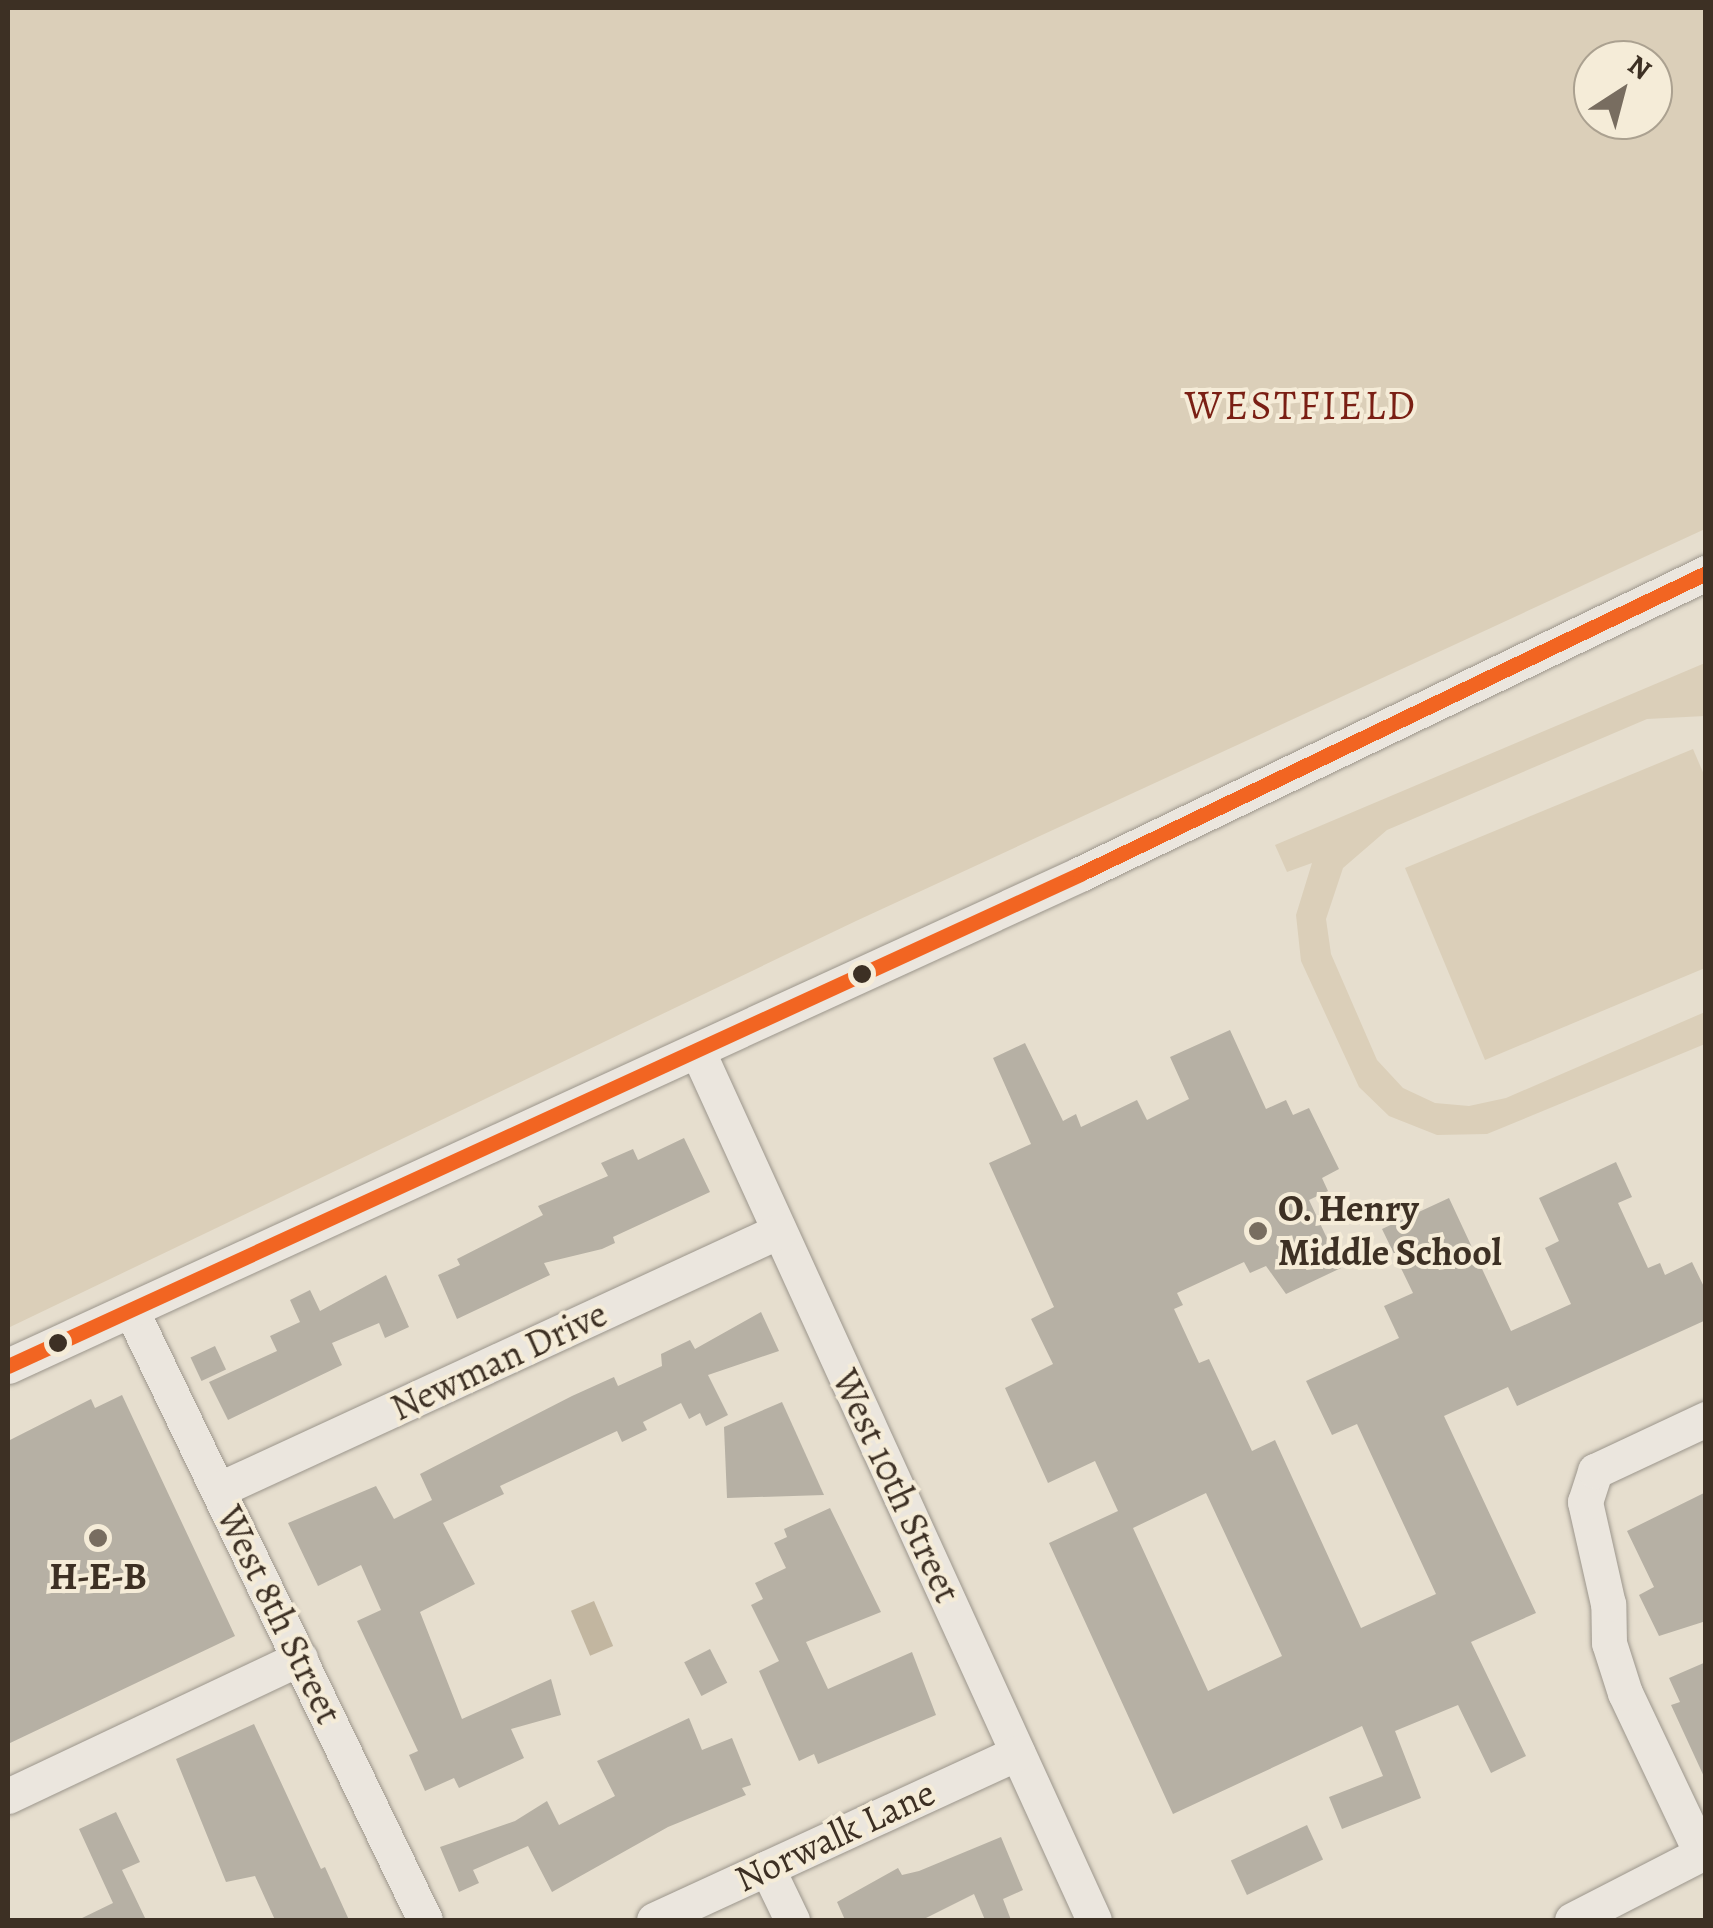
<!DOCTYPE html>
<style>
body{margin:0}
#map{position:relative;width:1713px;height:1928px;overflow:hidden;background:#e6dece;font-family:Alegreya,serif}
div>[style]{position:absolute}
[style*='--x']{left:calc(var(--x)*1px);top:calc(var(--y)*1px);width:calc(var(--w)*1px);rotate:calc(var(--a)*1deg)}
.green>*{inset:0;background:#dbcfb9}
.water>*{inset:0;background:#c2b6a0;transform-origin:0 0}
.building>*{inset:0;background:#b6b0a4;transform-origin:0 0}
.roads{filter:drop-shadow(0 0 2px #9c968c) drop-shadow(0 0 2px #9c968c)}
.minor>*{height:35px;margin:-17.5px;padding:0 17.5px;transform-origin:17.5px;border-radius:17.5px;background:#ebe6de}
.bus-1>*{height:15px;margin:-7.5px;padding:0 7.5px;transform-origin:7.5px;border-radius:7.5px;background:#f26522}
.dots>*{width:28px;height:28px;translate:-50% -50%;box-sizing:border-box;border:5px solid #f5ecd8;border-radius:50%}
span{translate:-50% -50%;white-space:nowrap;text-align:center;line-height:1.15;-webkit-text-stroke:8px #f5ecd8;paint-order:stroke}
.poi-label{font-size:38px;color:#3d3024;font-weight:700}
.left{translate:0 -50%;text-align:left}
.street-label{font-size:38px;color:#3d3024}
.neighbourhood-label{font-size:40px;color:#7a1f14;letter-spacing:2.5px}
.frame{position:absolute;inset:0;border:10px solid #3d3024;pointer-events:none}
.north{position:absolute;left:1573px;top:40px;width:100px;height:100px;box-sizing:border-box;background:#f5ecd8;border:2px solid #aba190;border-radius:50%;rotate:36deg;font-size:28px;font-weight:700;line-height:40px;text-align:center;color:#3d3024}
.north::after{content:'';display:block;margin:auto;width:35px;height:45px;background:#786d60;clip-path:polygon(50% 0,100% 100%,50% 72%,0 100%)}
</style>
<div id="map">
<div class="green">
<div style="clip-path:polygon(evenodd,8px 8px,1705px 8px,1705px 529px,856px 921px,8px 1328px,8px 8px,1593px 60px,1653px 60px,1653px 120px,1593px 120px,1593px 60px)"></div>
<div style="clip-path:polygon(1705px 663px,1705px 716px,1647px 719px,1387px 830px,1343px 868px,1326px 919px,1331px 954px,1377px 1060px,1403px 1088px,1435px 1103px,1469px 1106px,1506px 1098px,1705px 1012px,1705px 1044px,1487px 1134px,1437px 1135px,1389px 1116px,1359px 1087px,1301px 961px,1296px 915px,1312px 863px,1287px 872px,1275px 845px)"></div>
<div style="clip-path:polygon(1693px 749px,1705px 777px,1705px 968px,1485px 1060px,1405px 868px)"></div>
</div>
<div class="water">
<div style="left:594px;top:1601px;width:49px;height:25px;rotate:67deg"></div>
</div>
<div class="building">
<div style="clip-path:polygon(evenodd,1230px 1030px,1266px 1109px,1286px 1100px,1293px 1115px,1309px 1108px,1339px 1169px,1322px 1178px,1328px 1191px,1309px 1200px,1341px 1268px,1286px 1294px,1266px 1266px,1250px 1273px,1244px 1262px,1177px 1293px,1183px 1305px,1174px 1309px,1199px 1363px,1209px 1359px,1252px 1451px,1275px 1440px,1361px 1628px,1436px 1594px,1357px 1424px,1332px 1435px,1306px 1381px,1399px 1338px,1384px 1306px,1413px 1293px,1382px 1229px,1449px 1198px,1511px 1331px,1571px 1304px,1545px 1248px,1559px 1241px,1539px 1198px,1616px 1162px,1632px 1197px,1618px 1203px,1648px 1268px,1660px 1263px,1665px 1275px,1692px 1262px,1706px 1291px,1706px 1320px,1517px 1406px,1508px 1387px,1444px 1416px,1536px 1613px,1471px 1642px,1526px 1756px,1491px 1773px,1458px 1705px,1395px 1731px,1421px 1798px,1342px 1829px,1329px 1797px,1383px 1776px,1362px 1726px,1173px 1814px,1049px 1543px,1118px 1511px,1095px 1461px,1048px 1483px,1005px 1388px,1053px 1364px,1031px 1319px,1054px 1307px,989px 1163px,1031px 1144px,993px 1058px,1025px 1043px,1063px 1121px,1076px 1114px,1081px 1127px,1137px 1100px,1147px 1120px,1189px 1099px,1170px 1057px,1230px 1030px,1206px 1493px,1282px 1656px,1208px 1691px,1133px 1528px,1206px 1493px)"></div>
<div style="clip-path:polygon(684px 1138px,710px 1192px,613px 1237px,615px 1243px,602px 1249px,544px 1263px,550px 1275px,457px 1319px,438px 1275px,460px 1265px,457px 1259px,543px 1215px,538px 1206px,608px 1176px,601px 1163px,633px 1149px,638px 1160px)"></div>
<div style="clip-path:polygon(386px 1275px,409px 1327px,385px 1338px,379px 1323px,332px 1343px,342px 1365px,228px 1420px,209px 1382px,277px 1351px,270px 1336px,300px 1322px,290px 1300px,310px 1290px,320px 1311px)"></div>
<div style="clip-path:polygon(761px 1312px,779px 1351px,708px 1375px,728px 1415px,706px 1426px,700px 1413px,689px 1419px,681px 1403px,643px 1422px,647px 1430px,622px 1442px,617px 1431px,500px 1486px,504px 1494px,443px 1523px,475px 1584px,420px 1612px,462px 1719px,551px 1679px,561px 1715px,511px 1729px,524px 1758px,459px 1788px,454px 1778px,425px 1791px,409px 1755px,418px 1751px,357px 1621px,381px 1610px,361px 1565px,318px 1586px,288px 1523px,376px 1486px,394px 1519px,432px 1500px,420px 1474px,572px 1396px,614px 1377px,618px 1386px,662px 1366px,661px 1354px,690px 1340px,695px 1349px)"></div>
<div style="left:215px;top:1346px;width:26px;height:27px;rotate:65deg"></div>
<div style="clip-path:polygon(122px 1395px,235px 1636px,8px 1744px,8px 1441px,91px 1399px,95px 1408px)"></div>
<div style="clip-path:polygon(782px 1402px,824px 1495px,727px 1498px,724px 1427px)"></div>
<div style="clip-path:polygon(1706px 1492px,1706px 1621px,1659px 1636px,1639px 1595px,1654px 1587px,1627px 1531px)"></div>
<div style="clip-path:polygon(830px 1508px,881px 1612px,806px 1642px,828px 1689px,912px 1652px,936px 1715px,818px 1764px,814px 1754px,799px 1761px,759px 1671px,779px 1661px,751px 1605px,763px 1599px,755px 1583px,786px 1568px,774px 1543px,787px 1537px,784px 1529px)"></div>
<div style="left:710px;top:1649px;width:38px;height:29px;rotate:63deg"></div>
<div style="clip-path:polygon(1706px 1662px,1706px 1781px,1671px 1705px,1680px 1702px,1669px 1678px)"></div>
<div style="clip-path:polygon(689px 1718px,702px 1750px,732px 1738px,751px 1785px,742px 1788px,746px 1795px,668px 1827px,552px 1892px,528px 1846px,473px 1870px,479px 1883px,459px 1892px,440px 1847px,515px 1821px,547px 1801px,559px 1825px,615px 1796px,597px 1761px)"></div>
<div style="clip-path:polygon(254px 1724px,321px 1869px,325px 1867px,349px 1920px,275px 1920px,255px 1876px,226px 1882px,176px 1759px)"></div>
<div style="clip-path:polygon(116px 1812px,140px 1862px,122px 1870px,146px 1920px,78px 1920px,113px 1903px,79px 1829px)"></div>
<div style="left:1307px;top:1825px;width:38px;height:84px;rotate:65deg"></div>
<div style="clip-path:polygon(1001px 1837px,1023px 1890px,1003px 1899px,1011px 1920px,985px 1920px,974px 1894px,922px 1920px,845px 1920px,837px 1902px,898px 1868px,902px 1875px,919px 1871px)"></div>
</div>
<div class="roads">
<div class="minor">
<div style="--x:698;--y:1052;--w:954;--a:65.48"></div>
<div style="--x:131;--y:1310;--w:677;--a:64.27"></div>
<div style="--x:8;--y:1366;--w:1180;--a:-24.65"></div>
<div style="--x:1080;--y:874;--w:695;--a:-25.68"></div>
<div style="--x:218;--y:1490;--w:618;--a:-24.78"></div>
<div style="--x:8;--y:1796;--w:323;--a:-25.3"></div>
<div style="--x:1701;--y:1853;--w:177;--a:-115.4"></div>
<div style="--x:1625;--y:1693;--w:52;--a:-107.7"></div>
<div style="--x:1609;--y:1643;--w:39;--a:-91"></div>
<div style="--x:1608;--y:1604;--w:105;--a:-102.7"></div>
<div style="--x:1585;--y:1502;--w:33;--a:-72"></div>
<div style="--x:1595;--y:1471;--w:123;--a:-25.1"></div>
<div style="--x:767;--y:1868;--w:58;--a:64.3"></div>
<div style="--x:654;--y:1920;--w:400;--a:-24.7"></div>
<div style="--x:1572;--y:1920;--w:151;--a:-27.2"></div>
</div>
</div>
<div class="bus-1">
<div style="--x:8;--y:1366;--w:1180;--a:-24.65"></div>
<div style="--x:1080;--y:874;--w:695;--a:-25.68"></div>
</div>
<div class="dots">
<div style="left:862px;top:974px;background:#3d3024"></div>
<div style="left:1258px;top:1231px;background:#786d60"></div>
<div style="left:58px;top:1343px;background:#3d3024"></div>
<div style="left:98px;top:1538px;background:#786d60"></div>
</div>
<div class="poi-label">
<span class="left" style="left:1278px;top:1231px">O. Henry<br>Middle School</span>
<span style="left:98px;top:1577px">H-E-B</span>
</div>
<div class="street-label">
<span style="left:499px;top:1361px;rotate:-25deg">Newman Drive</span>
<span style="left:896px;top:1486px;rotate:65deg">West 10th Street</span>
<span style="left:279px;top:1615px;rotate:64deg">West 8th Street</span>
<span style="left:835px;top:1836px;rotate:-25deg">Norwalk Lane</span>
</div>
<div class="neighbourhood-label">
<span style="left:1301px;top:406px">WESTFIELD</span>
</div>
<div class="frame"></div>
<div class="north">N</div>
</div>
